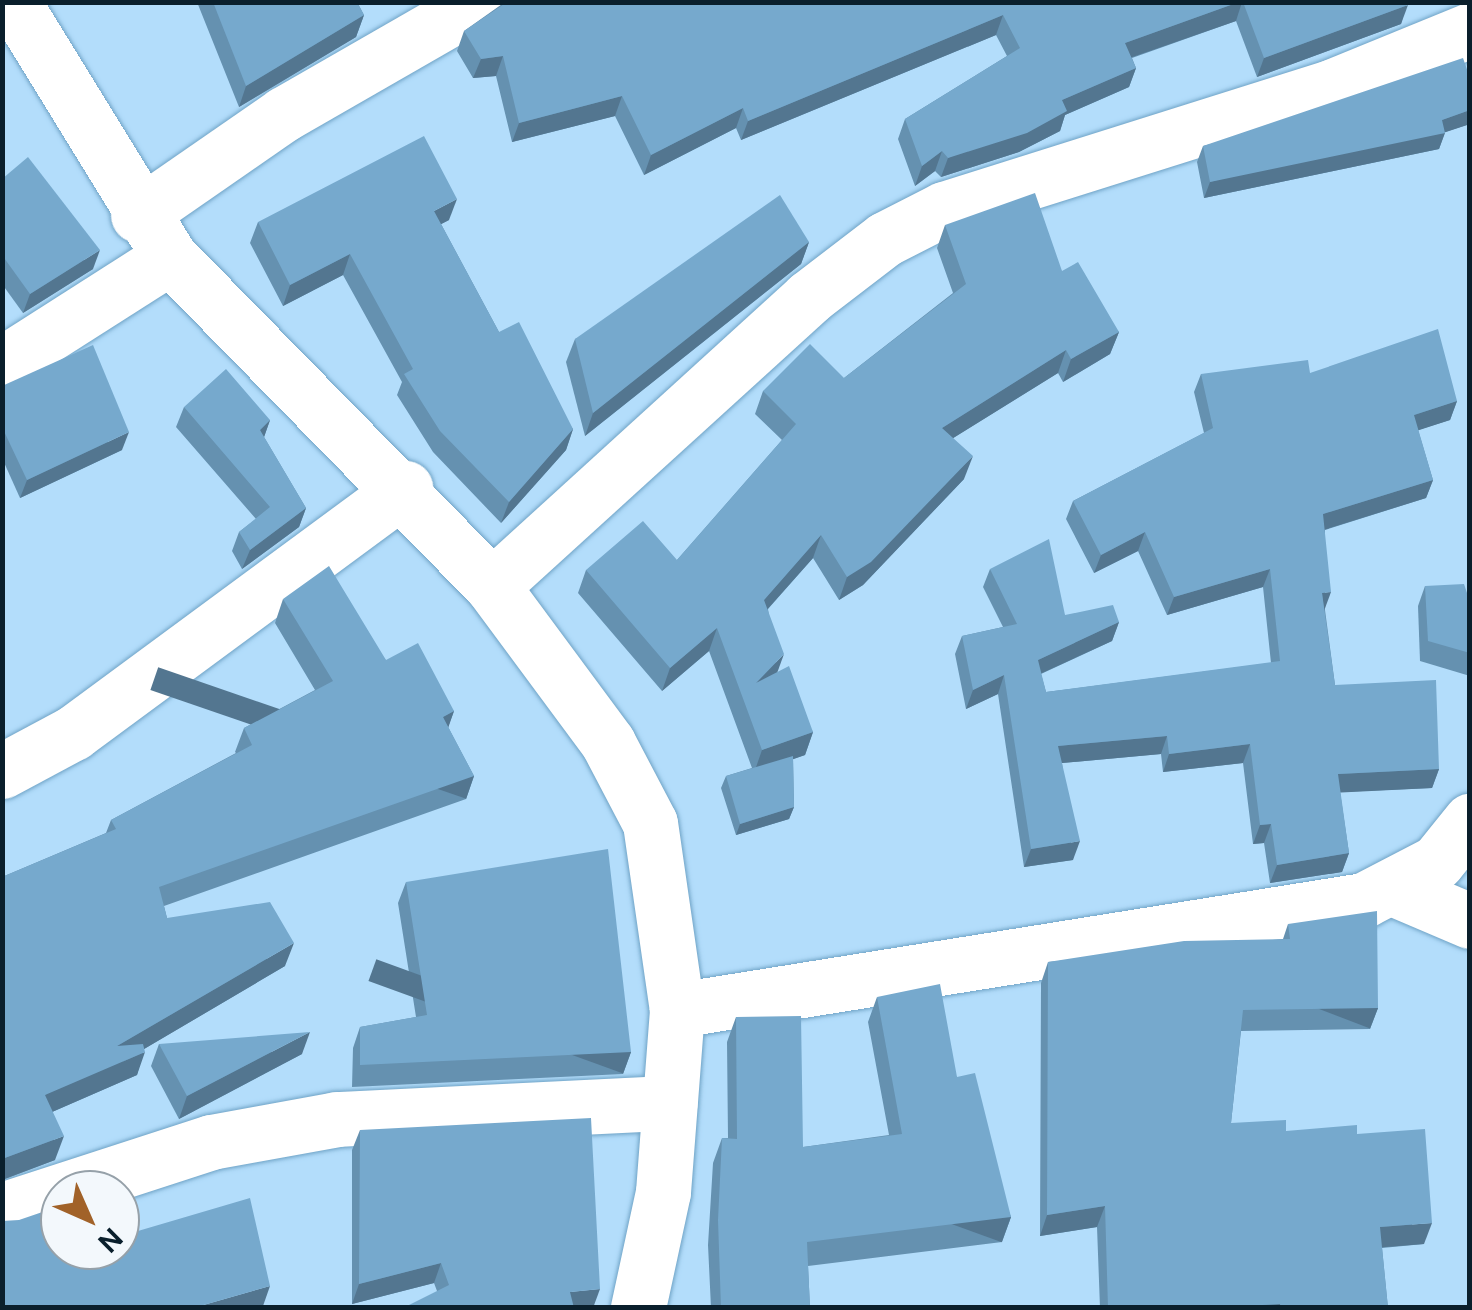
<!DOCTYPE html>
<style>
body{margin:0}
#map{position:relative;width:1472px;height:1310px;overflow:hidden;background:#b3ddfb;font-family:"DM Sans",sans-serif}
div>[style]{position:absolute}
[style*='--x']{left:calc(var(--x)*1px);top:calc(var(--y)*1px);width:calc(var(--w)*1px);rotate:calc(var(--a)*1deg)}
.roads{filter:drop-shadow(0 0 2px #6fa3c6) drop-shadow(0 0 2px #6fa3c6)}
.street>*{height:55px;margin:-27.5px;padding:0 27.5px;transform-origin:27.5px;border-radius:27.5px;background:#fff}
.wall>*{inset:0;background:#6591b0}
.shaded-wall>*{inset:0;background:#537690;transform-origin:0 0}
.building>*{inset:0;background:#76a9cd}
span{translate:-50% -50%;white-space:nowrap;text-align:center;line-height:1.15;-webkit-text-stroke:8px #f3f8fc;paint-order:stroke}
.frame{position:absolute;inset:0;border:5px solid #0a1f2c;pointer-events:none}
.north{position:absolute;left:40px;top:1170px;width:100px;height:100px;box-sizing:border-box;background:#f3f8fc;border:2px solid #96a1a9;border-radius:50%;rotate:135deg;font-size:28px;font-weight:700;line-height:40px;text-align:center;color:#0a1f2c}
.north::after{content:'';display:block;margin:auto;width:35px;height:45px;background:#a16229;clip-path:polygon(50% 0,100% 100%,50% 72%,0 100%)}
</style>
<div id="map">
<div class="roads">
<div class="street">
<div style="--x:13;--y:2;--w:299;--a:58.4"></div>
<div style="--x:170;--y:257;--w:460;--a:45.6"></div>
<div style="--x:492;--y:586;--w:195;--a:53.5"></div>
<div style="--x:608;--y:743;--w:90;--a:62.3"></div>
<div style="--x:650;--y:823;--w:189;--a:81.8"></div>
<div style="--x:677;--y:1010;--w:183;--a:94.4"></div>
<div style="--x:663;--y:1192;--w:119;--a:102.2"></div>
<div style="--x:138;--y:215;--w:178;--a:-34.7"></div>
<div style="--x:284;--y:114;--w:225;--a:-29.9"></div>
<div style="--x:2;--y:364;--w:199;--a:-32.5"></div>
<div style="--x:492;--y:586;--w:428;--a:-42.3"></div>
<div style="--x:808;--y:298;--w:97;--a:-37.5"></div>
<div style="--x:885;--y:239;--w:66;--a:-27"></div>
<div style="--x:944;--y:209;--w:408;--a:-17.5"></div>
<div style="--x:1333;--y:86;--w:148;--a:-22.2"></div>
<div style="--x:2;--y:771;--w:81;--a:-28.2"></div>
<div style="--x:73;--y:733;--w:413;--a:-36.4"></div>
<div style="--x:1397;--y:890;--w:79;--a:23"></div>
<div style="--x:677;--y:1010;--w:696;--a:-9.1"></div>
<div style="--x:1364;--y:900;--w:82;--a:-27.5"></div>
<div style="--x:1437;--y:862;--w:53;--a:-51.2"></div>
<div style="--x:2;--y:1210;--w:220;--a:-18"></div>
<div style="--x:211;--y:1142;--w:128;--a:-10.3"></div>
<div style="--x:337;--y:1119;--w:333;--a:-2.8"></div>
</div>
</div>
<div class="wall">
<div style="clip-path:polygon(197px 2px,357px 2px,364px 15px,356px 37px,239px 107px)"></div>
<div style="clip-path:polygon(505px 2px,1407px 2px,1401px 24px,1257px 77px,1236px 21px,1132px 58px,1136px 68px,1129px 87px,1065px 115px,1060px 131px,1019px 152px,941px 177px,935px 171px,915px 186px,898px 139px,905px 119px,1007px 56px,996px 35px,741px 140px,736px 128px,644px 175px,615px 116px,512px 142px,496px 76px,473px 78px,457px 51px,464px 31px)"></div>
<div style="clip-path:polygon(1470px 78px,1470px 124px,1445px 132px,1439px 149px,1204px 198px,1197px 162px,1203px 146px)"></div>
<div style="clip-path:polygon(2px 179px,93px 269px,23px 313px,2px 284px)"></div>
<div style="clip-path:polygon(449px 220px,441px 224px,499px 332px,573px 429px,566px 450px,501px 523px,433px 452px,397px 395px,402px 382px,343px 275px,283px 306px,250px 243px,258px 222px)"></div>
<div style="clip-path:polygon(945px 225px,1062px 271px,1119px 332px,1110px 354px,1063px 382px,1058px 373px,953px 438px,964px 479px,863px 585px,839px 600px,813px 558px,768px 609px,777px 672px,813px 732px,805px 755px,793px 759px,794px 807px,789px 819px,736px 835px,721px 788px,726px 776px,752px 768px,709px 651px,662px 691px,578px 593px,586px 570px,677px 560px,782px 440px,755px 414px,763px 391px,844px 378px,953px 293px,937px 248px)"></div>
<div style="clip-path:polygon(809px 242px,801px 264px,585px 436px,566px 362px,575px 339px)"></div>
<div style="clip-path:polygon(1310px 373px,1457px 401px,1450px 420px,1418px 430px,1433px 480px,1426px 498px,1325px 530px,1325px 610px,1335px 685px,1439px 769px,1432px 788px,1340px 792px,1349px 853px,1342px 872px,1270px 883px,1264px 843px,1253px 844px,1243px 763px,1163px 772px,1161px 754px,1062px 763px,1073px 860px,1024px 867px,998px 694px,966px 709px,955px 654px,962px 636px,1003px 627px,983px 587px,990px 569px,1065px 615px,1119px 622px,1112px 641px,1041px 674px,1046px 692px,1271px 663px,1263px 587px,1167px 615px,1138px 551px,1094px 573px,1066px 519px,1073px 501px,1204px 433px,1194px 392px,1201px 374px)"></div>
<div style="clip-path:polygon(2px 386px,122px 450px,20px 498px,2px 458px)"></div>
<div style="clip-path:polygon(184px 407px,270px 420px,264px 437px,306px 508px,299px 527px,242px 569px,232px 551px,239px 532px,256px 519px,176px 427px)"></div>
<div style="clip-path:polygon(1425px 586px,1470px 602px,1470px 676px,1420px 661px,1418px 606px)"></div>
<div style="clip-path:polygon(283px 599px,386px 660px,454px 711px,448px 727px,474px 776px,466px 799px,164px 906px,167px 918px,285px 966px,144px 1049px,137px 1075px,52px 1112px,55px 1160px,2px 1180px,2px 877px,106px 833px,111px 820px,236px 753px,235px 752px,244px 728px,315px 690px,275px 623px)"></div>
<div style="clip-path:polygon(406px 882px,631px 1052px,623px 1074px,352px 1087px,353px 1048px,360px 1027px,416px 1017px,398px 903px)"></div>
<div style="clip-path:polygon(1288px 924px,1378px 1008px,1370px 1029px,1241px 1031px,1231px 1123px,1286px 1131px,1357px 1134px,1424px 1244px,1382px 1248px,1388px 1308px,1100px 1308px,1097px 1227px,1040px 1236px,1041px 983px,1048px 962px,1283px 939px)"></div>
<div style="clip-path:polygon(877px 997px,957px 1077px,1011px 1217px,1002px 1242px,808px 1266px,810px 1308px,711px 1308px,708px 1245px,713px 1163px,722px 1138px,728px 1138px,727px 1042px,736px 1017px,803px 1147px,889px 1135px,868px 1022px)"></div>
<div style="clip-path:polygon(159px 1044px,302px 1054px,179px 1119px,151px 1066px)"></div>
<div style="clip-path:polygon(360px 1130px,593px 1308px,437px 1291px,434px 1283px,352px 1304px,352px 1150px)"></div>
</div>
<div class="shaded-wall">
<div style="clip-path:polygon(1239px 2px,1242px 2px,1236px 21px,1118px 62px,1125px 43px)"></div>
<div style="clip-path:polygon(1408px 5px,1401px 24px,1257px 77px,1264px 58px)"></div>
<div style="clip-path:polygon(364px 15px,356px 37px,239px 107px,246px 86px)"></div>
<div style="clip-path:polygon(1003px 15px,996px 35px,741px 140px,748px 121px)"></div>
<div style="clip-path:polygon(503px 56px,496px 76px,473px 78px,481px 59px)"></div>
<div style="clip-path:polygon(1136px 68px,1129px 87px,1065px 115px,1060px 131px,1019px 152px,941px 177px,948px 158px,1062px 100px)"></div>
<div style="clip-path:polygon(622px 96px,615px 116px,512px 142px,519px 123px)"></div>
<div style="clip-path:polygon(743px 108px,736px 128px,644px 175px,651px 155px)"></div>
<div style="clip-path:polygon(1470px 110px,1470px 124px,1440px 134px,1445px 133px,1439px 149px,1204px 198px,1210px 182px,1442px 120px)"></div>
<div style="clip-path:polygon(942px 151px,935px 171px,915px 186px,922px 166px)"></div>
<div style="clip-path:polygon(457px 199px,449px 220px,426px 232px,434px 211px)"></div>
<div style="clip-path:polygon(809px 242px,801px 264px,585px 436px,593px 413px)"></div>
<div style="clip-path:polygon(100px 250px,93px 269px,23px 313px,30px 294px)"></div>
<div style="clip-path:polygon(350px 254px,343px 275px,283px 306px,290px 285px)"></div>
<div style="clip-path:polygon(1119px 332px,1110px 354px,1063px 382px,1071px 359px)"></div>
<div style="clip-path:polygon(1066px 350px,1058px 373px,934px 450px,942px 428px)"></div>
<div style="clip-path:polygon(1457px 401px,1450px 420px,1407px 434px,1414px 415px)"></div>
<div style="clip-path:polygon(270px 420px,263px 440px,260px 430px)"></div>
<div style="clip-path:polygon(573px 429px,566px 450px,501px 523px,509px 502px)"></div>
<div style="clip-path:polygon(129px 432px,122px 450px,20px 498px,27px 480px)"></div>
<div style="clip-path:polygon(973px 456px,964px 479px,863px 585px,839px 600px,847px 577px)"></div>
<div style="clip-path:polygon(1433px 480px,1426px 498px,1317px 532px,1323px 514px)"></div>
<div style="clip-path:polygon(306px 508px,299px 527px,242px 569px,250px 550px)"></div>
<div style="clip-path:polygon(1145px 532px,1138px 551px,1094px 573px,1101px 555px)"></div>
<div style="clip-path:polygon(821px 535px,813px 558px,756px 622px,764px 600px)"></div>
<div style="clip-path:polygon(1270px 569px,1263px 587px,1167px 615px,1174px 597px)"></div>
<div style="clip-path:polygon(1331px 592px,1324px 611px,1322px 593px)"></div>
<div style="clip-path:polygon(1119px 622px,1112px 641px,1031px 678px,1038px 660px)"></div>
<div style="clip-path:polygon(717px 628px,709px 651px,662px 691px,670px 668px)"></div>
<div style="clip-path:polygon(784px 654px,776px 676px,756px 683px)"></div>
<div style="clip-path:polygon(1004px 675px,998px 694px,966px 709px,973px 690px)"></div>
<div style="clip-path:polygon(454px 711px,446px 734px,443px 717px)"></div>
<div style="clip-path:polygon(813px 732px,805px 755px,754px 773px,762px 750px)"></div>
<div style="clip-path:polygon(1167px 736px,1161px 754px,1051px 764px,1058px 746px)"></div>
<div style="clip-path:polygon(1250px 744px,1243px 763px,1163px 772px,1169px 754px)"></div>
<div style="clip-path:polygon(1439px 769px,1432px 788px,1331px 793px,1338px 774px)"></div>
<div style="left:474px;top:776px;width:24px;height:334px;rotate:109deg"></div>
<div style="clip-path:polygon(794px 807px,789px 819px,736px 835px,740px 824px)"></div>
<div style="clip-path:polygon(1271px 824px,1264px 843px,1253px 844px,1260px 825px)"></div>
<div style="clip-path:polygon(1080px 841px,1073px 860px,1024px 867px,1031px 849px)"></div>
<div style="clip-path:polygon(1349px 853px,1342px 872px,1270px 883px,1277px 865px)"></div>
<div style="clip-path:polygon(294px 943px,285px 966px,122px 1062px,145px 1052px,137px 1075px,36px 1119px,45px 1095px,117px 1046px)"></div>
<div style="left:1378px;top:1008px;width:22px;height:135px;rotate:111deg"></div>
<div style="clip-path:polygon(310px 1032px,302px 1054px,179px 1119px,187px 1096px)"></div>
<div style="left:631px;top:1052px;width:23px;height:271px;rotate:110deg"></div>
<div style="clip-path:polygon(64px 1136px,55px 1160px,2px 1180px,2px 1159px)"></div>
<div style="clip-path:polygon(1105px 1206px,1097px 1227px,1040px 1236px,1047px 1215px)"></div>
<div style="left:1011px;top:1217px;width:27px;height:206px;rotate:110deg"></div>
<div style="clip-path:polygon(1432px 1223px,1424px 1244px,1373px 1248px,1380px 1227px)"></div>
<div style="clip-path:polygon(441px 1263px,434px 1283px,352px 1304px,359px 1284px)"></div>
<div style="clip-path:polygon(270px 1286px,263px 1306px,256px 1308px,193px 1308px)"></div>
<div style="clip-path:polygon(600px 1289px,593px 1308px,565px 1308px,570px 1292px)"></div>
<div style="clip-path:polygon(1280px 1304px,1279px 1308px,1210px 1308px)"></div>
</div>
<div class="building">
<div style="clip-path:polygon(213px 2px,357px 2px,364px 15px,246px 86px)"></div>
<div style="clip-path:polygon(507px 2px,1239px 2px,1125px 43px,1136px 68px,1062px 100px,1067px 111px,1027px 133px,948px 158px,942px 151px,922px 166px,905px 119px,1020px 48px,1003px 15px,748px 121px,743px 108px,651px 155px,622px 96px,519px 123px,503px 56px,481px 59px,464px 31px)"></div>
<div style="clip-path:polygon(1243px 2px,1407px 2px,1408px 5px,1264px 58px)"></div>
<div style="clip-path:polygon(1463px 58px,1470px 78px,1470px 110px,1442px 120px,1445px 133px,1210px 182px,1203px 146px)"></div>
<div style="clip-path:polygon(424px 136px,457px 199px,434px 211px,499px 332px,519px 322px,573px 429px,509px 502px,440px 431px,404px 374px,413px 369px,350px 254px,290px 285px,258px 222px)"></div>
<div style="clip-path:polygon(28px 157px,100px 250px,30px 294px,2px 255px,2px 179px)"></div>
<div style="clip-path:polygon(1035px 193px,1062px 271px,1078px 262px,1119px 332px,1071px 359px,1066px 350px,942px 428px,973px 456px,871px 562px,847px 577px,821px 535px,764px 600px,784px 654px,756px 683px,789px 666px,813px 732px,762px 750px,717px 628px,670px 668px,586px 570px,643px 521px,677px 560px,796px 424px,763px 391px,810px 344px,844px 378px,966px 284px,945px 225px)"></div>
<div style="clip-path:polygon(780px 195px,809px 242px,593px 413px,575px 339px)"></div>
<div style="clip-path:polygon(1438px 329px,1457px 401px,1414px 415px,1433px 480px,1323px 514px,1331px 592px,1322px 593px,1335px 685px,1436px 680px,1439px 769px,1338px 774px,1349px 853px,1277px 865px,1271px 824px,1260px 825px,1250px 744px,1169px 754px,1167px 736px,1058px 746px,1080px 841px,1031px 849px,1004px 675px,973px 690px,962px 636px,1017px 624px,990px 569px,1049px 539px,1065px 615px,1113px 605px,1119px 622px,1038px 660px,1046px 692px,1280px 661px,1270px 569px,1174px 597px,1145px 532px,1101px 555px,1073px 501px,1213px 428px,1201px 374px,1308px 360px,1310px 373px)"></div>
<div style="clip-path:polygon(93px 345px,129px 432px,27px 480px,2px 427px,2px 386px)"></div>
<div style="clip-path:polygon(226px 369px,270px 420px,260px 430px,306px 508px,250px 550px,239px 532px,270px 507px,184px 407px)"></div>
<div style="clip-path:polygon(329px 566px,386px 660px,418px 643px,454px 711px,443px 717px,474px 776px,159px 887px,167px 918px,270px 902px,294px 943px,117px 1046px,143px 1044px,145px 1052px,45px 1095px,64px 1136px,2px 1159px,2px 877px,116px 829px,111px 820px,252px 745px,244px 728px,333px 681px,283px 599px)"></div>
<div style="clip-path:polygon(1464px 584px,1470px 602px,1470px 653px,1428px 641px,1425px 586px)"></div>
<div style="clip-path:polygon(793px 756px,794px 807px,740px 824px,726px 776px)"></div>
<div style="clip-path:polygon(608px 849px,631px 1052px,360px 1065px,360px 1027px,427px 1015px,406px 882px)"></div>
<div style="clip-path:polygon(1377px 911px,1378px 1008px,1243px 1010px,1231px 1123px,1286px 1120px,1286px 1131px,1357px 1125px,1357px 1134px,1425px 1129px,1432px 1223px,1380px 1227px,1388px 1308px,1281px 1308px,1280px 1304px,1210px 1308px,1108px 1308px,1105px 1206px,1047px 1215px,1048px 962px,1184px 941px,1290px 939px,1288px 924px)"></div>
<div style="clip-path:polygon(940px 984px,957px 1077px,975px 1073px,1011px 1217px,807px 1242px,810px 1308px,721px 1308px,718px 1220px,722px 1138px,737px 1139px,736px 1017px,801px 1016px,803px 1147px,902px 1134px,877px 997px)"></div>
<div style="clip-path:polygon(310px 1032px,187px 1096px,159px 1044px)"></div>
<div style="clip-path:polygon(591px 1118px,600px 1289px,570px 1292px,574px 1308px,403px 1308px,449px 1285px,441px 1263px,359px 1284px,360px 1130px)"></div>
<div style="clip-path:polygon(250px 1198px,270px 1286px,193px 1308px,2px 1308px,2px 1221px,19px 1220px,60px 1206px,60px 1250px,120px 1250px,120px 1231px,121px 1236px)"></div>
</div>
<div class="frame"></div>
<div class="north">N</div>
</div>
